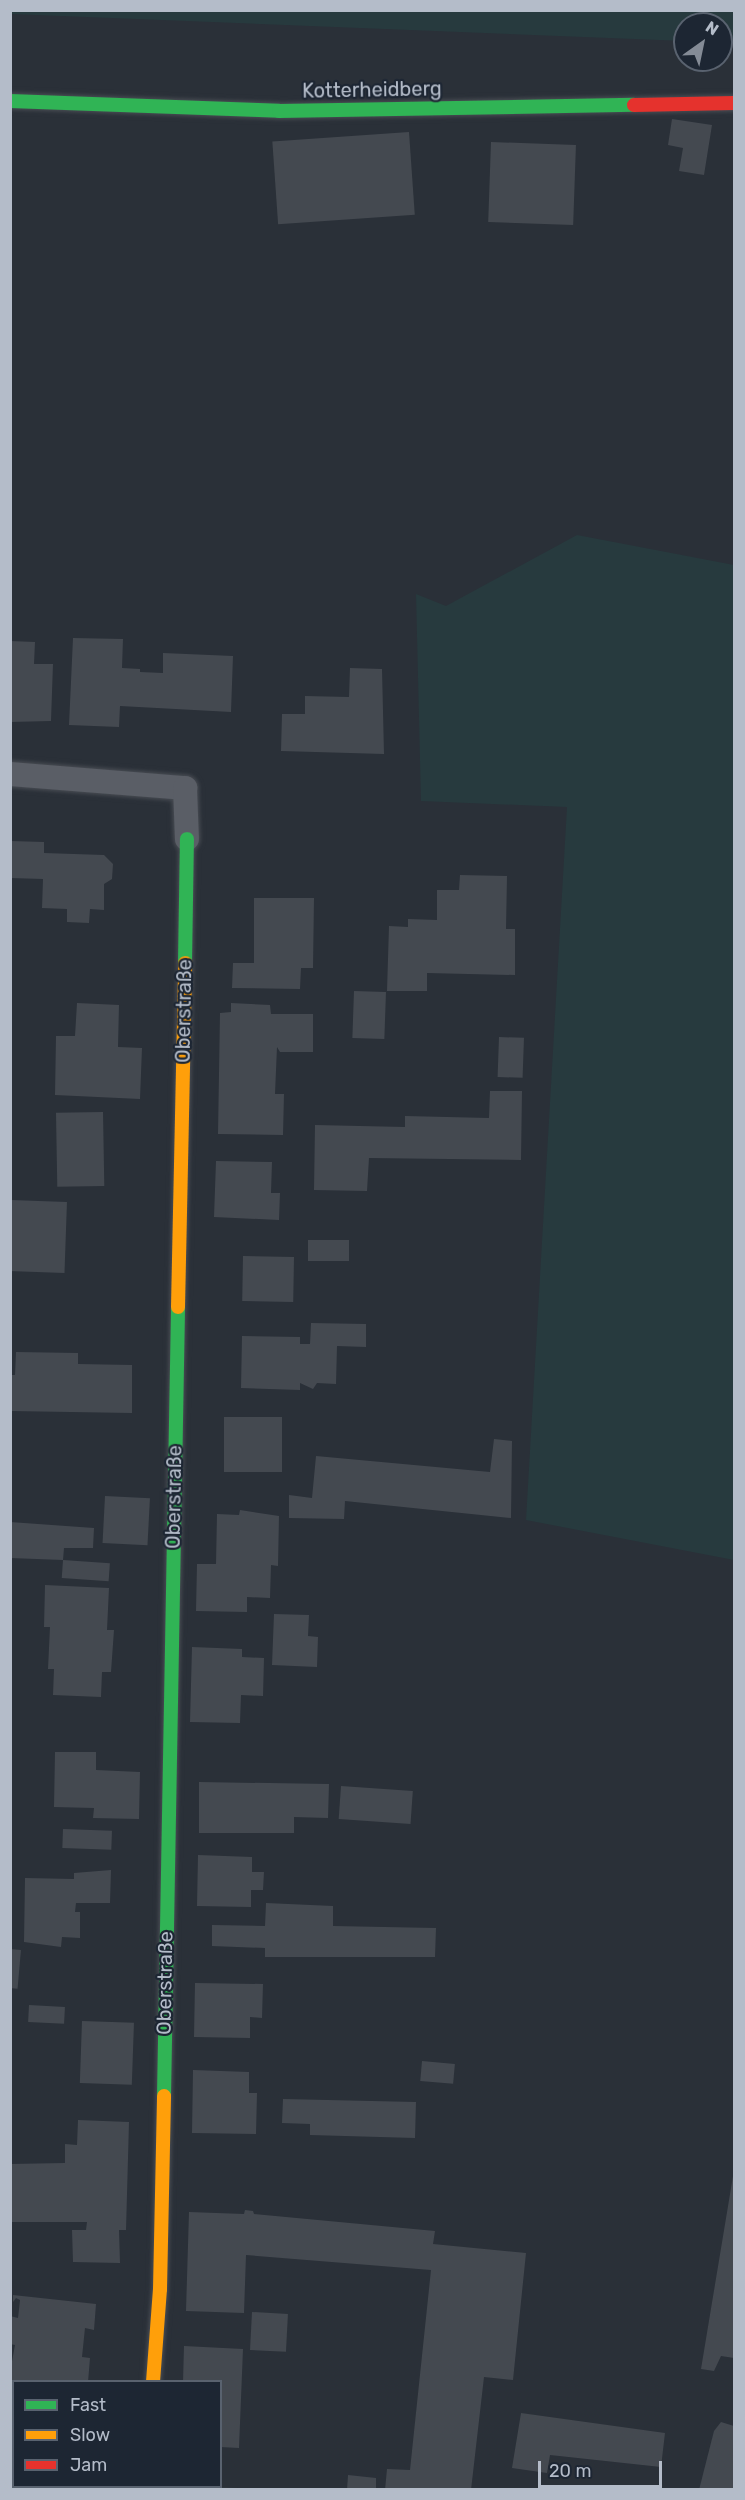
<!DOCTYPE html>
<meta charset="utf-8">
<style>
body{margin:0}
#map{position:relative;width:745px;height:2500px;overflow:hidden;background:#2a3038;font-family:Rubik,sans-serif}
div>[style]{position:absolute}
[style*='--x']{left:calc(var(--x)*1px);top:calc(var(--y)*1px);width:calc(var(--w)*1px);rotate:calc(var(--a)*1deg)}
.green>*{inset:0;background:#273a3e}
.building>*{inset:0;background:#444950;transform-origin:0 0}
.roads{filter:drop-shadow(0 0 2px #484c53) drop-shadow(0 0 2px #484c53)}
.lane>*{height:24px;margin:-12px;padding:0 12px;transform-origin:12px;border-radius:12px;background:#5a5e66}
.street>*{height:33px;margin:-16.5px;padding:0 16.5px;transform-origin:16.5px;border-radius:16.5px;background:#5a5e66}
.fast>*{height:14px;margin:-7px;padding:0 7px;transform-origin:7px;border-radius:7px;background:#30b455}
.slow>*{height:14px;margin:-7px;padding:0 7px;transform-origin:7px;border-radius:7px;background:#ff9f0a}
.jam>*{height:14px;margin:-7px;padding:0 7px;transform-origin:7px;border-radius:7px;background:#e5322d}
span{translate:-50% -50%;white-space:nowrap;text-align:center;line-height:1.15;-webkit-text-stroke:4.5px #1d2633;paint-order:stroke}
.street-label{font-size:20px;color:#b4bcc9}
.frame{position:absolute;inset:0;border:12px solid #b4bcc9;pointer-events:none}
.legend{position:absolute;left:12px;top:2380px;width:210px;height:108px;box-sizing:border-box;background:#1d2633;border:2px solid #59626f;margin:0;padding:8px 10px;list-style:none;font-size:18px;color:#b4bcc9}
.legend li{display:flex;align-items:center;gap:12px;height:30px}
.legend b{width:30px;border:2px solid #59626f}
.north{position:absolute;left:673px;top:12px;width:60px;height:60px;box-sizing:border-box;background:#1d2633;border:2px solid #59626f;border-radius:50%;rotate:33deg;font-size:16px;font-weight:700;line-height:24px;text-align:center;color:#b4bcc9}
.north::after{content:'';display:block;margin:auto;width:21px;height:27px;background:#848b96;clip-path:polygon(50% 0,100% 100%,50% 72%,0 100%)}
.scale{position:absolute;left:538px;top:2461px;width:124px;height:27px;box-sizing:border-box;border:3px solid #b4bcc9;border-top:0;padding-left:8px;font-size:18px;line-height:21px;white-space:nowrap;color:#b4bcc9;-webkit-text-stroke:4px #1d2633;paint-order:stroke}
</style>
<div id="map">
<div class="green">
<div style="clip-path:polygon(11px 10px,734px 10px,734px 43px,721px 43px,721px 24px,685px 24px,685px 41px,11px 14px)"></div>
<div style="clip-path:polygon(577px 535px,734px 565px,734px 1560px,526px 1520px,567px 807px,421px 801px,416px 594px,446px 606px)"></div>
</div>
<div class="building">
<div style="clip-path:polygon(672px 119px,712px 125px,704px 175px,679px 171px,683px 148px,668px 145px)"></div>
<div style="left:409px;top:132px;width:83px;height:137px;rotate:86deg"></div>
<div style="left:491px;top:142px;width:85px;height:80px;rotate:2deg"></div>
<div style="clip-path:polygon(73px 638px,123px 639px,122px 668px,140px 669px,140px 672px,163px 673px,163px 653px,233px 656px,231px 712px,120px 706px,119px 727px,69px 725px)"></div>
<div style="clip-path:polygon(10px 641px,35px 642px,34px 664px,53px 664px,51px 721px,10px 722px)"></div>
<div style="clip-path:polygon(350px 668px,382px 669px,384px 754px,281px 751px,282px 714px,305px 714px,305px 696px,349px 697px)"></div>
<div style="clip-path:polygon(10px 841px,44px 842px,44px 853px,104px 855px,113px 864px,112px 879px,104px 884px,104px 910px,90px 909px,89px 923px,67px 922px,67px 909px,42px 908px,43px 879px,10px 878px)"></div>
<div style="clip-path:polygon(460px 875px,507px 876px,506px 929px,515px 929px,515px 975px,427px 973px,427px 991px,387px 991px,389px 926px,408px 927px,408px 919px,437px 920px,437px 890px,459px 890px)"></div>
<div style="clip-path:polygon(254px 898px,314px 898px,313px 968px,301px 968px,300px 989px,232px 988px,233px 963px,254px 963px)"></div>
<div style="left:354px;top:991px;width:32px;height:47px;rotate:2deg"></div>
<div style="clip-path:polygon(77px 1003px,119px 1005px,118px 1047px,142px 1048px,140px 1099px,55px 1095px,56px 1036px,75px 1036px)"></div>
<div style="clip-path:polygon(231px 1003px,270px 1005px,271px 1014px,313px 1014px,313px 1052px,280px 1052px,277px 1047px,275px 1094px,284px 1094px,283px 1135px,218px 1134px,220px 1013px,231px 1012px)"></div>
<div style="left:499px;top:1037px;width:25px;height:40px;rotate:2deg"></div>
<div style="clip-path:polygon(490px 1091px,522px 1091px,521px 1160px,369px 1158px,367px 1191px,314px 1190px,315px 1125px,405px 1127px,405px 1116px,489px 1118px)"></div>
<div style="left:103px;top:1112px;width:74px;height:47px;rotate:89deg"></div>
<div style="clip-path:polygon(216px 1161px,272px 1162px,271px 1193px,280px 1193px,279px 1220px,214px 1217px)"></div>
<div style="left:11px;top:1200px;width:56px;height:71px;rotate:2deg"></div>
<div style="left:308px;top:1240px;width:41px;height:21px"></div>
<div style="left:243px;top:1256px;width:51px;height:45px;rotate:1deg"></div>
<div style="clip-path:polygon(311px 1323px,366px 1324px,366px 1347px,337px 1346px,336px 1384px,317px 1383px,313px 1389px,300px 1383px,300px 1390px,241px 1388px,242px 1336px,300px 1337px,300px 1344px,310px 1344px)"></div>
<div style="clip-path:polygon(16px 1352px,78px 1353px,78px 1364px,132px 1365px,132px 1413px,10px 1411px,10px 1375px,15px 1375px)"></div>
<div style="left:224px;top:1417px;width:58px;height:55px"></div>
<div style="clip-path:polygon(494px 1439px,512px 1441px,511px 1518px,345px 1501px,344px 1519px,289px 1518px,289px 1495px,312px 1498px,316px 1456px,490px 1472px)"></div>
<div style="left:105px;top:1496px;width:45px;height:47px;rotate:3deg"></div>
<div style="clip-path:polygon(240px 1510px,279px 1516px,278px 1566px,271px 1565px,270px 1598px,247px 1597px,247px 1612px,196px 1611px,197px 1564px,216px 1564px,217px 1514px,239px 1515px)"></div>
<div style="clip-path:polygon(10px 1522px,94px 1528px,93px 1548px,64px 1548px,63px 1560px,10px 1558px)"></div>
<div style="left:63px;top:1560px;width:47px;height:18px;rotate:4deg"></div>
<div style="clip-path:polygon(45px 1585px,109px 1588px,107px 1630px,114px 1630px,111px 1672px,102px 1672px,101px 1697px,53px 1695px,54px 1669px,48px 1669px,50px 1627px,44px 1627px)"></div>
<div style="clip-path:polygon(274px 1614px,309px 1615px,308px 1636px,318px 1637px,317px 1667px,272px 1665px)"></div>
<div style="clip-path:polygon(192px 1647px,242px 1649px,242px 1657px,264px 1658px,263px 1696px,241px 1695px,240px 1723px,190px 1722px)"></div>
<div style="clip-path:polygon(55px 1752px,96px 1752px,96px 1770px,140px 1772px,139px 1819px,93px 1818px,94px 1808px,54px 1807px)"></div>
<div style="clip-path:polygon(199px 1782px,329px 1784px,328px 1818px,294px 1817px,294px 1833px,199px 1833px)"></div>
<div style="left:341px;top:1786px;width:72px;height:33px;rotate:4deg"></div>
<div style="left:63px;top:1829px;width:49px;height:19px;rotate:2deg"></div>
<div style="clip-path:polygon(198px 1855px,252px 1857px,252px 1872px,264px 1872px,263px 1890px,251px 1890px,251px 1907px,197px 1906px)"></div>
<div style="clip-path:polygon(111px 1870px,110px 1903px,76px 1903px,75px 1912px,80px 1912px,80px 1938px,62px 1937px,61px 1947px,24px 1942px,25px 1878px,74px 1879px,74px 1873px)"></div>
<div style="clip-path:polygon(266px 1903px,333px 1906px,333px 1926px,436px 1928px,435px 1957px,265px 1957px,265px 1948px,212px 1946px,212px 1925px,265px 1926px)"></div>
<div style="left:10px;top:1949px;width:11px;height:39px;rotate:5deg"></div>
<div style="clip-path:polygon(195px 1983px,263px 1984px,262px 2018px,250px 2017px,250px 2038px,194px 2037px)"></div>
<div style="left:29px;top:2005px;width:36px;height:17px;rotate:3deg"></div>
<div style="left:82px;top:2021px;width:52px;height:62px;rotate:2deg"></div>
<div style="left:422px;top:2061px;width:33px;height:20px;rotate:5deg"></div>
<div style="clip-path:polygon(193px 2070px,249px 2072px,249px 2093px,257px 2093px,256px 2134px,192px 2133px)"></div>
<div style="clip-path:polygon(283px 2099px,416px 2102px,415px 2138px,310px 2135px,310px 2124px,282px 2123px)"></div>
<div style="clip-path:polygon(78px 2120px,129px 2122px,126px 2230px,119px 2230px,120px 2263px,73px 2262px,72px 2230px,86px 2230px,87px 2222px,10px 2222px,10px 2164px,65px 2163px,65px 2144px,77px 2145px)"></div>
<div style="clip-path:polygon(733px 2176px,734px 2358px,721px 2356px,714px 2371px,701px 2369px)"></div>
<div style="clip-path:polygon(245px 2210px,253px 2211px,254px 2214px,435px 2231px,433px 2244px,526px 2253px,513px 2380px,484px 2377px,471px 2490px,385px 2490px,387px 2469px,410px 2470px,431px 2270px,246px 2255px,244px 2313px,186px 2311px,189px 2212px,244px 2214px)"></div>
<div style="clip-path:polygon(13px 2295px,96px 2304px,94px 2330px,85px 2328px,82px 2357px,90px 2358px,88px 2382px,14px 2382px,14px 2487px,71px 2487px,71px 2490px,10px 2490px,10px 2372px,15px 2345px,10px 2344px,10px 2316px,18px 2318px,20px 2300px,16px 2298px,13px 2302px)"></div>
<div style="left:252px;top:2312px;width:36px;height:38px;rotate:3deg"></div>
<div style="clip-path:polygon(184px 2346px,243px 2349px,239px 2448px,220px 2447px,220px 2382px,183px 2382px)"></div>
<div style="clip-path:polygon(521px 2413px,665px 2433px,661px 2467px,550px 2455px,547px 2473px,512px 2468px)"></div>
<div style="clip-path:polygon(721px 2422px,734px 2426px,734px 2490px,699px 2490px,714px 2431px)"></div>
<div style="clip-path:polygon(348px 2475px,376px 2478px,376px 2490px,347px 2490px)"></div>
<div style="clip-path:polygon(179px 2487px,239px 2488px,239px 2490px,179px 2490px)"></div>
</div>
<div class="roads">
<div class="lane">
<div style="--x:10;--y:774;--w:176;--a:4.6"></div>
<div style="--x:185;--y:788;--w:51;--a:87.8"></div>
</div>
<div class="street">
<div style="--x:146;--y:2490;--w:4;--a:-76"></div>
</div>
<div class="fast">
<div style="--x:10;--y:101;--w:269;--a:2.1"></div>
<div style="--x:279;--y:111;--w:355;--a:-1"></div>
<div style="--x:185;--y:963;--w:124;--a:-89.1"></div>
<div style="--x:164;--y:2096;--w:789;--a:-88.98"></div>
</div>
<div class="slow">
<div style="--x:178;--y:1307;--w:344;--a:-88.8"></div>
<div style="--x:153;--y:2382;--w:93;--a:-85.7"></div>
<div style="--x:160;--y:2289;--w:193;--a:-88.8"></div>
</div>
<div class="jam">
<div style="--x:634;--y:105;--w:100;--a:-1.1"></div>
</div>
</div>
<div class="street-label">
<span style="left:372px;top:90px;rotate:-1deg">Kotterheidberg</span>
<span style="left:184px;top:1011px;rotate:-89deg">Oberstraße</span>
<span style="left:174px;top:1497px;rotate:-89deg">Oberstraße</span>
<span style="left:165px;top:1983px;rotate:-89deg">Oberstraße</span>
</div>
<div class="frame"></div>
<ul class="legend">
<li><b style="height:8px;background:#30b455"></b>Fast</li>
<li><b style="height:8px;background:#ff9f0a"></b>Slow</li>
<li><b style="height:8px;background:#e5322d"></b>Jam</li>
</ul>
<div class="north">N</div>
<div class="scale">20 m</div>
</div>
